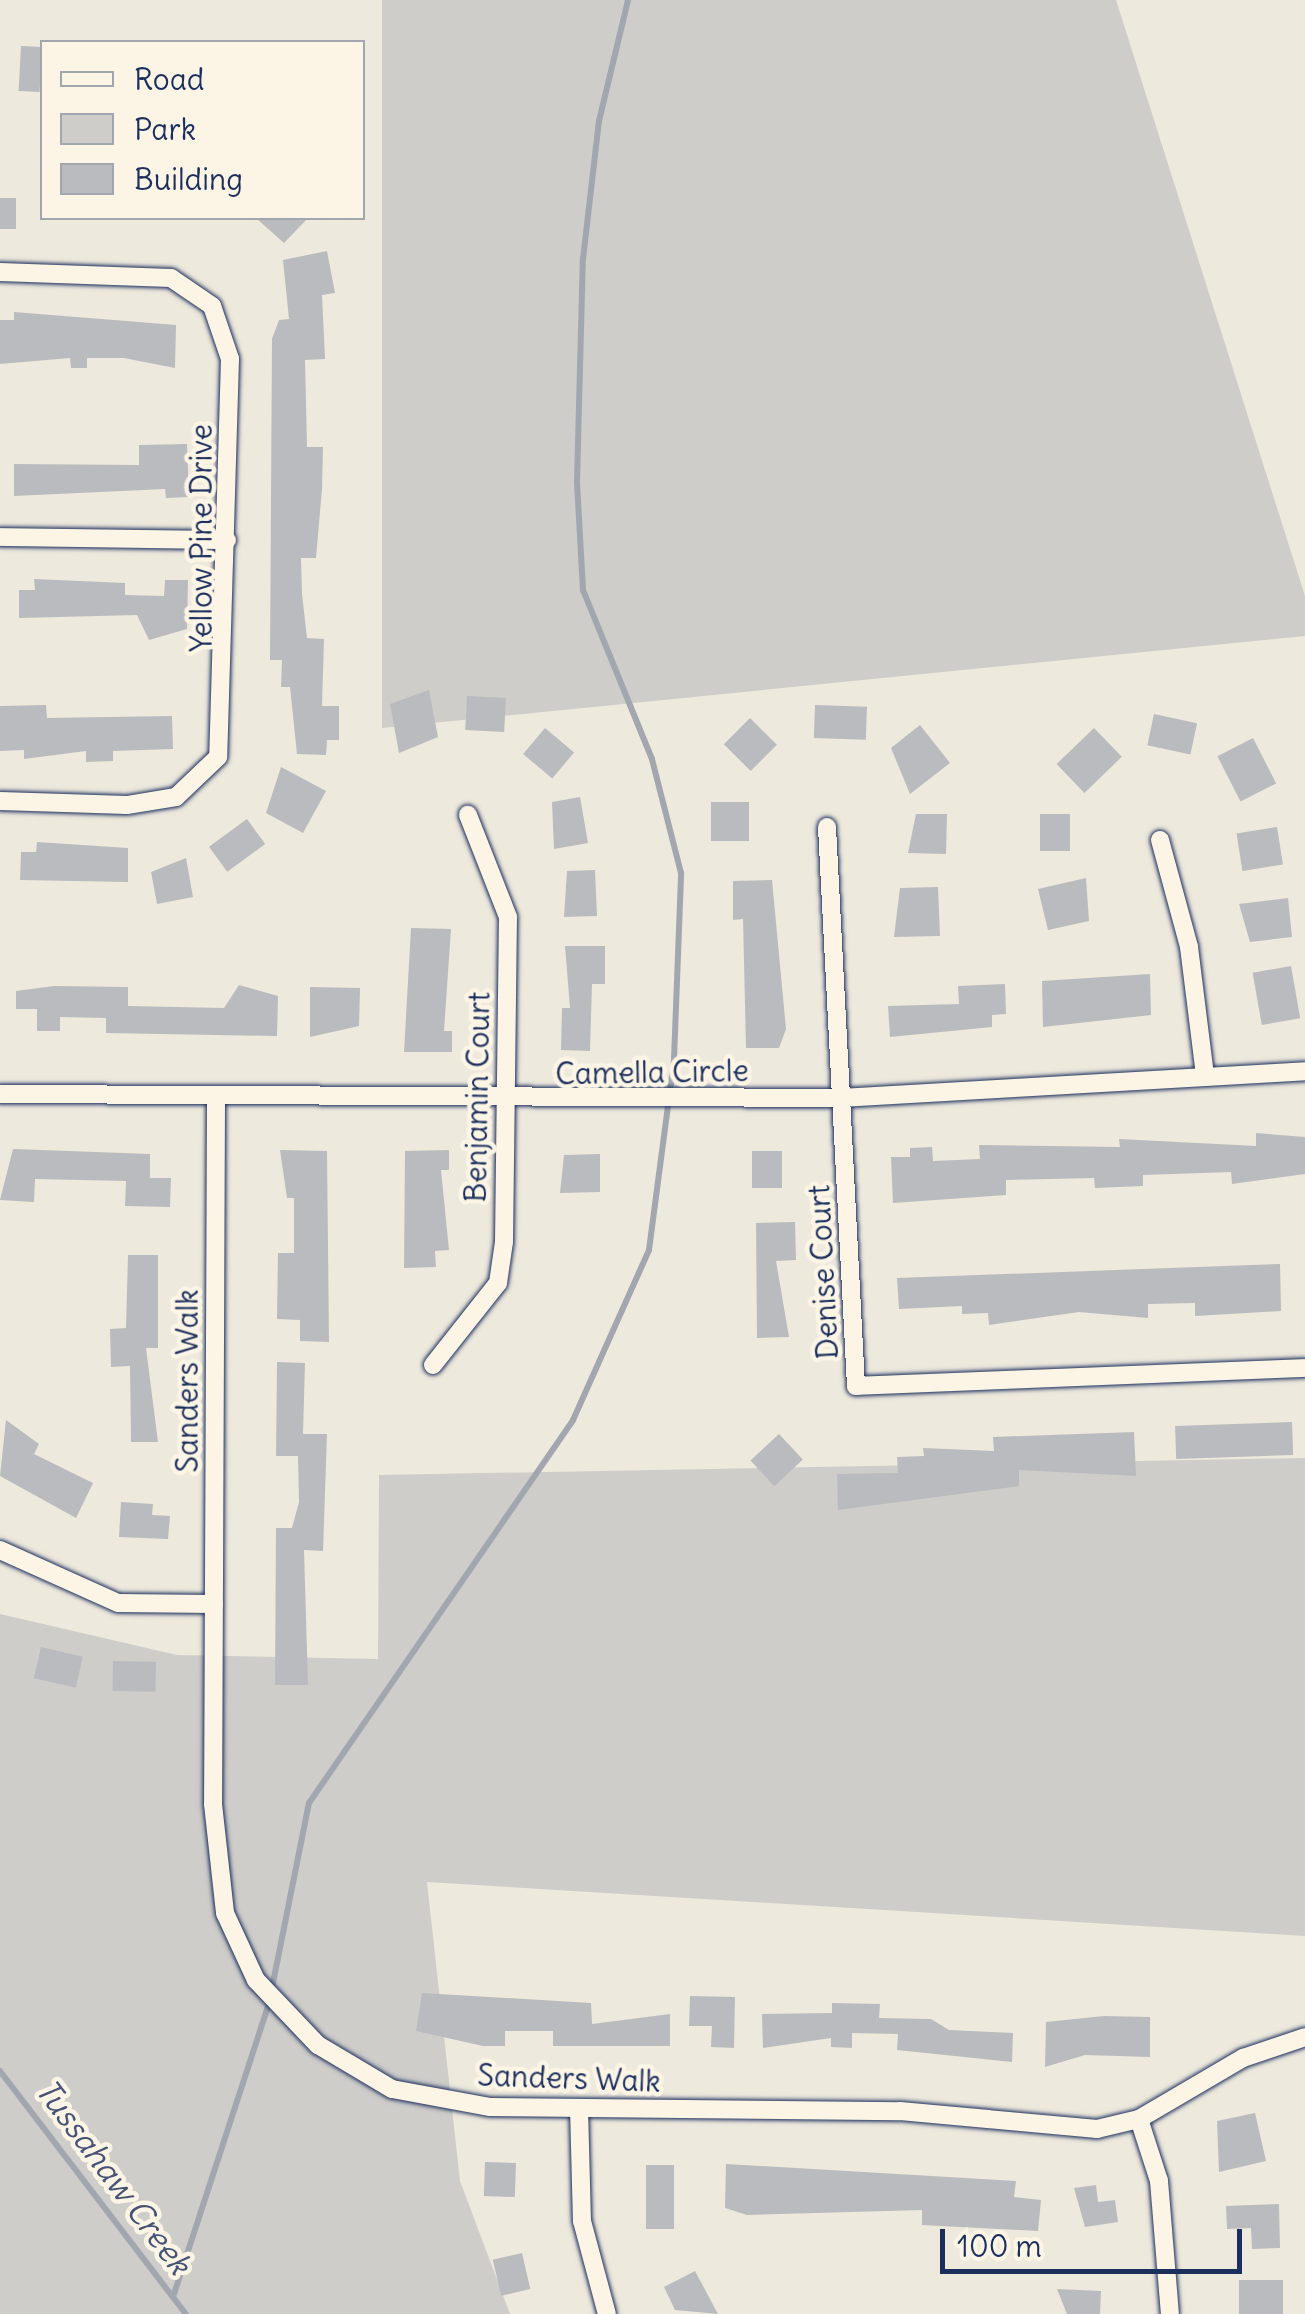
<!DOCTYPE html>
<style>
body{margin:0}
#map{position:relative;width:1305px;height:2314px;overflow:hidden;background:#eee9dd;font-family:Delius,sans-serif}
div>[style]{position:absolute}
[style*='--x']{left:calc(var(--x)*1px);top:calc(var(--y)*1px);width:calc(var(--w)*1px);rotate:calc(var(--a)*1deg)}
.green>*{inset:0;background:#cfcdca}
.stream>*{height:6px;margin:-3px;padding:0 3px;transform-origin:3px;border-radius:3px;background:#a2a7af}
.building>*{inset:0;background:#babbbe;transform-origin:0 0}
.roads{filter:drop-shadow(0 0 2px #1b2f5e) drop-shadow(0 0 2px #1b2f5e)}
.street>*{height:18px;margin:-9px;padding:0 9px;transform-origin:9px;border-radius:9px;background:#fcf5e5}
span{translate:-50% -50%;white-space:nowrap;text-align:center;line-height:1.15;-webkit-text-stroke:9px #fcf5e5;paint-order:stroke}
.street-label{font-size:30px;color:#1b2f5e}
.water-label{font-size:32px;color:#445376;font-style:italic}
.legend{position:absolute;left:40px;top:40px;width:325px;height:180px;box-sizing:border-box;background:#fcf5e5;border:2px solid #a2a6af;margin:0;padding:12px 18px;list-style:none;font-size:30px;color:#1b2f5e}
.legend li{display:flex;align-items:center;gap:20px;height:50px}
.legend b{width:50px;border:2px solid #a2a6af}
.scale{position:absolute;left:940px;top:2229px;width:302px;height:45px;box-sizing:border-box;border:5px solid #1b2f5e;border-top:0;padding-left:12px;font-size:30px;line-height:35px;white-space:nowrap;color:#1b2f5e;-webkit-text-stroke:8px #fcf5e5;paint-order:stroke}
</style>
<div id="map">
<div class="green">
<div style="clip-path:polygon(382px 0,1116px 0,1305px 596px,1305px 636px,382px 728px)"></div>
<div style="clip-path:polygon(1305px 1458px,1305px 1936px,427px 1882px,460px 2181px,510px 2314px,0 2314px,0 1614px,177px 1655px,378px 1659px,379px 1475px)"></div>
</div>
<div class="stream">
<div style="--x:0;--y:2071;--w:306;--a:52.6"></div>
<div style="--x:173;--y:2297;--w:309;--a:-71.9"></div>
<div style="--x:269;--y:2003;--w:204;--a:-78.7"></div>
<div style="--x:309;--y:1803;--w:465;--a:-55.4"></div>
<div style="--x:573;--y:1420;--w:186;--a:-65.9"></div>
<div style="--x:649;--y:1250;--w:193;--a:-82.5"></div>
<div style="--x:674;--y:1059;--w:186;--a:-87.8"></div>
<div style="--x:681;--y:873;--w:118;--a:-104.3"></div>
<div style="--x:652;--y:759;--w:183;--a:-112.2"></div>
<div style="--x:583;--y:590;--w:108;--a:-93.2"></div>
<div style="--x:577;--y:482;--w:223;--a:-88.5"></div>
<div style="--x:583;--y:259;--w:139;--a:-83.4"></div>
<div style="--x:599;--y:121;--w:124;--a:-76.5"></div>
</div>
<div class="building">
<div style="left:21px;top:46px;width:21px;height:45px;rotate:3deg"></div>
<div style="left:0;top:198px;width:16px;height:31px"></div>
<div style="clip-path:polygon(256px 218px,308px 218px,284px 243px)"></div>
<div style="clip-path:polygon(327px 251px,335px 293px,322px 295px,325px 359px,305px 360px,307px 447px,323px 447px,322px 489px,316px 558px,301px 558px,302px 594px,307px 638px,324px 639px,322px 706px,339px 706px,339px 740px,327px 740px,326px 755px,297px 754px,290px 687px,281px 687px,282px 660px,270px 660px,272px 339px,279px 320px,289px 319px,283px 260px)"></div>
<div style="clip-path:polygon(14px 312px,176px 325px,175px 368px,124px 358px,87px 358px,87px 368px,71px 368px,70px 358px,0 364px,0 320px,14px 320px)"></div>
<div style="clip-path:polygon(187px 444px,189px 497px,166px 498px,165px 489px,14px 496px,14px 464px,139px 465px,139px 445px)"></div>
<div style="clip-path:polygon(34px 579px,125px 583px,125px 595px,164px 596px,165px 580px,188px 580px,187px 629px,149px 640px,137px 615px,19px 618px,19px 590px,35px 590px)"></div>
<div style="clip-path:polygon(429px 690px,438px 737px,399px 753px,390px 704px)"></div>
<div style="left:467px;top:696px;width:39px;height:34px;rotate:3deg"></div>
<div style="clip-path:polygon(46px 705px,47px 718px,172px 716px,173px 749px,113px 751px,113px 761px,86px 762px,86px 751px,24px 759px,24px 750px,0 751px,0 706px)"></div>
<div style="left:815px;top:705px;width:52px;height:33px;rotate:2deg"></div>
<div style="left:1154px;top:714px;width:44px;height:32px;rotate:12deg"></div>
<div style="left:750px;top:718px;width:38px;height:37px;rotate:45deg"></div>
<div style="clip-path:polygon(920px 725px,950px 763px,910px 794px,891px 748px)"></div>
<div style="left:545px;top:728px;width:38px;height:34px;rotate:40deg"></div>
<div style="left:1094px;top:728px;width:40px;height:52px;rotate:46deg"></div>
<div style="left:1253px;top:738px;width:51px;height:40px;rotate:63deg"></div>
<div style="clip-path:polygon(281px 767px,326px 791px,303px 833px,266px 813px)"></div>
<div style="clip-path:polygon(580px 797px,588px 843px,554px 849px,552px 802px)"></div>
<div style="left:711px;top:802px;width:38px;height:39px"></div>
<div style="clip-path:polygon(916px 814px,947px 814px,946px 854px,908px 853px)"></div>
<div style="left:1070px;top:814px;width:37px;height:30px;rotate:90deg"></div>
<div style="left:247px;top:819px;width:31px;height:47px;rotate:54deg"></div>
<div style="left:1277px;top:827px;width:38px;height:41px;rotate:81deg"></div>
<div style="clip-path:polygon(37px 842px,128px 848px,128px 882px,20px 880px,21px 852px,36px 852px)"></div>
<div style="clip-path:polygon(186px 858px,193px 897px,157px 904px,151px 872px)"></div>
<div style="clip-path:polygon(595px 870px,597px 916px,564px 917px,567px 871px)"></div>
<div style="clip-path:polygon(1086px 878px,1089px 921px,1048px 930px,1038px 889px)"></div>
<div style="clip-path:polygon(772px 880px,786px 1029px,779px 1048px,746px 1048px,743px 919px,733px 920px,733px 881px)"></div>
<div style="clip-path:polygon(938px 887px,940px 936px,894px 937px,900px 888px)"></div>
<div style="clip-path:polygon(1288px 898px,1292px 937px,1250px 942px,1239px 904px)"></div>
<div style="clip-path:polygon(411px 928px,451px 929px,444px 1031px,452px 1031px,452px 1052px,404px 1052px)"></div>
<div style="clip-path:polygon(565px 946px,605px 946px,605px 984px,592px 984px,590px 1051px,561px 1050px,562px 1008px,570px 1008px)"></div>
<div style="left:1291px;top:966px;width:53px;height:39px;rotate:80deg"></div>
<div style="clip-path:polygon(1150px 974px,1151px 1015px,1043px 1027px,1042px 981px)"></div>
<div style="clip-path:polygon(1005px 984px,1006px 1014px,992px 1015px,992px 1027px,890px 1037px,888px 1006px,959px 1004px,958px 986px)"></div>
<div style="clip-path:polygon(239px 985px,278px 996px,277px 1036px,106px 1033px,106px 1018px,60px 1017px,60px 1031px,37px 1031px,37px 1009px,16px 1009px,16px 991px,54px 986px,128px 987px,128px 1006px,224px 1008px)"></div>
<div style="clip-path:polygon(310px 987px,360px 988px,359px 1026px,310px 1037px)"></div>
<div style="clip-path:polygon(1256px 1133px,1305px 1137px,1305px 1174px,1232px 1184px,1231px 1172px,1143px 1175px,1143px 1186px,1095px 1188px,1094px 1178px,1006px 1180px,1006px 1195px,893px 1203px,891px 1157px,910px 1157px,910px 1148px,932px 1147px,933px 1161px,980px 1159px,979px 1145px,1120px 1147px,1119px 1139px,1256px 1146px)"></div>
<div style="clip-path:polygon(13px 1149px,150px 1154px,150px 1178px,171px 1178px,170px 1207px,125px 1206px,126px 1181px,35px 1179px,34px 1202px,0 1200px)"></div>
<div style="clip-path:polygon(280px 1150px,327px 1151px,329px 1342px,300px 1341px,300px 1320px,277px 1319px,278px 1253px,294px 1253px,294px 1198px,287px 1198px)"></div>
<div style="clip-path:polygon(449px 1150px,449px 1170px,441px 1170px,449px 1250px,435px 1251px,436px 1267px,404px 1268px,405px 1151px)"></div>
<div style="left:752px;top:1151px;width:30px;height:37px"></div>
<div style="clip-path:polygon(600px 1154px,600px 1192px,560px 1193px,564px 1155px)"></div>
<div style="clip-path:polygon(795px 1222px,796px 1260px,776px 1261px,789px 1337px,757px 1338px,756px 1223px)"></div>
<div style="clip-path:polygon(128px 1255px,158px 1255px,158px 1348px,146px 1348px,158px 1442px,131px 1442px,130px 1366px,111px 1367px,110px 1329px,126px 1328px)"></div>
<div style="clip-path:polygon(1280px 1264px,1281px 1311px,1195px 1316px,1195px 1303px,1148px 1304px,1148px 1318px,1079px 1312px,989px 1325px,988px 1313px,962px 1314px,962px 1306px,899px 1309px,897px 1278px)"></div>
<div style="clip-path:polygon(277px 1362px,305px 1363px,303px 1434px,327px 1434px,323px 1551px,304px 1550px,308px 1685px,275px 1685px,276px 1528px,292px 1528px,299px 1502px,298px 1456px,276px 1456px)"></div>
<div style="clip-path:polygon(6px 1420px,39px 1444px,34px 1454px,93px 1483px,76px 1518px,0 1476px)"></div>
<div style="left:1292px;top:1422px;width:33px;height:117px;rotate:88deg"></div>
<div style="clip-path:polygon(1134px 1432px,1136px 1476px,1019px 1470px,1019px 1486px,838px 1510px,837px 1474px,898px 1473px,897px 1457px,924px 1456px,923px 1448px,994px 1451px,993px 1437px)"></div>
<div style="left:779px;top:1434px;width:35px;height:39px;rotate:47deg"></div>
<div style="clip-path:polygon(121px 1502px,153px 1504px,152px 1515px,170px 1516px,168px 1539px,119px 1537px)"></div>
<div style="left:41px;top:1647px;width:43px;height:32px;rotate:13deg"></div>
<div style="left:113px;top:1661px;width:43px;height:30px;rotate:1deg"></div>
<div style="clip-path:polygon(422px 1993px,591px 2003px,592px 2024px,670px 2014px,670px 2046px,553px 2046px,553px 2031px,505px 2031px,505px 2046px,483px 2046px,416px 2031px)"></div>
<div style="clip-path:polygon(690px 1996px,735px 1997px,734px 2048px,711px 2047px,712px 2026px,689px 2026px)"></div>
<div style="clip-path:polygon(832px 2003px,880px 2004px,879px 2018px,931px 2019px,949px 2030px,1013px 2033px,1012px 2062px,897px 2050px,898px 2034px,852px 2033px,852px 2048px,831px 2047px,831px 2038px,763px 2048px,762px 2014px,832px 2013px)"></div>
<div style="clip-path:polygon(1104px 2016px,1150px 2017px,1150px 2057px,1085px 2055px,1045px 2067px,1046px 2022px)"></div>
<div style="clip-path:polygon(1255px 2113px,1266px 2161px,1219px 2172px,1217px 2121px)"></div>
<div style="left:485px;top:2162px;width:31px;height:34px;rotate:2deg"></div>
<div style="clip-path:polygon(726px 2164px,1016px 2181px,1014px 2197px,1041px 2200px,1038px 2231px,922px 2225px,922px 2210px,747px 2215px,725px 2208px)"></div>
<div style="left:646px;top:2165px;width:28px;height:64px"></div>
<div style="clip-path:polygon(1096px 2185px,1098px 2202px,1115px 2200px,1118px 2222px,1085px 2227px,1074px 2188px)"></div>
<div style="clip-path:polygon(1279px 2204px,1280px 2248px,1252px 2249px,1251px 2228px,1227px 2229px,1226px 2206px)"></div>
<div style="left:522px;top:2253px;width:37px;height:30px;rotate:77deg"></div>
<div style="clip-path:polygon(695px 2271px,718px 2314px,675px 2310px,664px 2287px)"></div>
<div style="left:1239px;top:2280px;width:44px;height:34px"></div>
<div style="clip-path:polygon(1057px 2289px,1101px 2291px,1100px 2314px,1067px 2314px)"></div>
</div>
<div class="roads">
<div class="street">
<div style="--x:0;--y:272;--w:171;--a:2"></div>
<div style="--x:171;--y:278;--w:50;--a:34.3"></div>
<div style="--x:212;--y:306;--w:56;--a:71.2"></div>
<div style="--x:230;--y:359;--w:398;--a:91.7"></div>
<div style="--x:218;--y:757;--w:58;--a:136.4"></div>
<div style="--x:176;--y:797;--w:50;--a:170.7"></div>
<div style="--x:127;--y:805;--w:127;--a:-178.2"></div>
<div style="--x:0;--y:537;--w:227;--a:0.8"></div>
<div style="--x:827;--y:827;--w:560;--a:87.03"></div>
<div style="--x:856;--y:1386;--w:449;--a:-2.3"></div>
<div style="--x:1160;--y:840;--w:111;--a:74.8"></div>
<div style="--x:1189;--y:947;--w:130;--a:82.9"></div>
<div style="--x:0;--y:1094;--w:841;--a:0.27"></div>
<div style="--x:841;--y:1098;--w:465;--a:-3.3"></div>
<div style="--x:216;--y:1102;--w:702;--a:90.24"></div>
<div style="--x:213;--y:1804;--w:110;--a:83.7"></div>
<div style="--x:225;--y:1913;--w:74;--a:65.2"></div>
<div style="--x:256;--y:1980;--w:90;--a:46.4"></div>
<div style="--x:318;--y:2045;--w:86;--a:30.7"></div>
<div style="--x:392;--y:2089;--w:100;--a:10.4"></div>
<div style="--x:490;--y:2107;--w:410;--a:0.6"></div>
<div style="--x:900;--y:2111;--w:198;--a:5.2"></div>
<div style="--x:1097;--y:2129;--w:43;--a:-13.4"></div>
<div style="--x:1139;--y:2119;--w:121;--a:-30.4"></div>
<div style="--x:1243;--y:2058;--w:65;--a:-18.7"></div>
<div style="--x:433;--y:1365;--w:105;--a:-51.6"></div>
<div style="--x:498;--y:1283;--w:41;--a:-81.7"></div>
<div style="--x:504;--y:1242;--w:325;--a:-89.3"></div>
<div style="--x:508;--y:917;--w:110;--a:-111.4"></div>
<div style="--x:0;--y:1550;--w:129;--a:24.2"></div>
<div style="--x:118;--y:1603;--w:96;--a:0.6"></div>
<div style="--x:579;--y:2108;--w:113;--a:88.5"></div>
<div style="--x:582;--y:2221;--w:96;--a:75"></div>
<div style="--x:1139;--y:2119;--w:65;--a:72.1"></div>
<div style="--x:1159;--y:2181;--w:133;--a:85.3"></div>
</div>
</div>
<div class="street-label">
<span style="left:201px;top:538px;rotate:-90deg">Yellow Pine Drive</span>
<span style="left:652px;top:1072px;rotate:-1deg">Camella Circle</span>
<span style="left:477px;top:1097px;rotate:-89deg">Benjamin Court</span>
<span style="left:823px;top:1272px;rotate:-93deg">Denise Court</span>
<span style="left:187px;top:1381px;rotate:-90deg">Sanders Walk</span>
<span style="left:569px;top:2078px;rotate:2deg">Sanders Walk</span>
</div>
<div class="water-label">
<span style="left:113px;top:2177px;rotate:53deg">Tussahaw Creek</span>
</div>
<ul class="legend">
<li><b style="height:12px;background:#fcf5e5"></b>Road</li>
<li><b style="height:28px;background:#cfcdca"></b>Park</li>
<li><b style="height:28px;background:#babbbe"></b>Building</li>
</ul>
<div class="scale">100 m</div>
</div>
